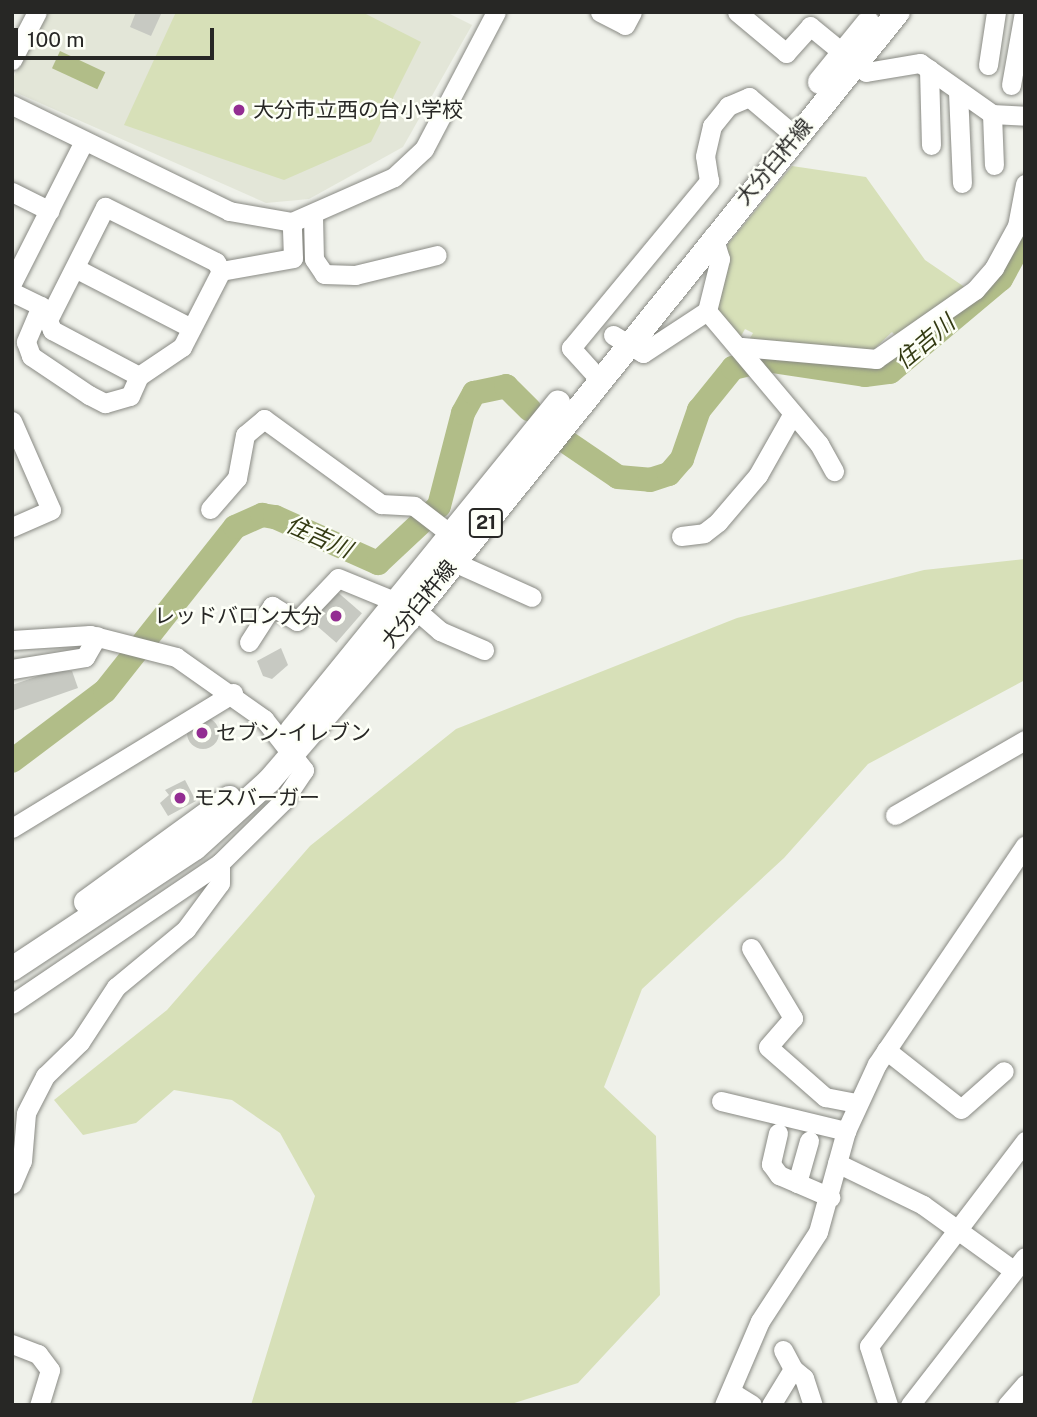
<!DOCTYPE html>
<meta charset="utf-8">
<style>
body{margin:0}
#map{position:relative;width:1037px;height:1417px;overflow:hidden;background:#eff1ea;font-family:"Public Sans","Noto Sans JP",sans-serif}
div>[style]{position:absolute}
[style*='--x']{left:calc(var(--x)*1px);top:calc(var(--y)*1px);width:calc(var(--w)*1px);rotate:calc(var(--a)*1deg)}
.built>*{inset:0;background:#e3e6d8}
.green>*{inset:0;background:#d7e0b8}
.water>*{inset:0;background:#b1bd88;transform-origin:0 0}
.river>*{height:24px;margin:-12px;padding:0 12px;transform-origin:12px;border-radius:12px;background:#b1bd88}
.building>*{inset:0;background:#c7c9c2;transform-origin:0 0}
.round{border-radius:50%}
.roads{filter:drop-shadow(0 0 2px #898a84) drop-shadow(0 0 2px #898a84)}
.minor>*{height:19px;margin:-9.5px;padding:0 9.5px;transform-origin:9.5px;border-radius:9.5px;background:#fff}
.major>*{height:24px;margin:-12px;padding:0 12px;transform-origin:12px;border-radius:12px;background:#fff}
.dots>*{width:19px;height:19px;translate:-50% -50%;box-sizing:border-box;border:4px solid #fdfff7;border-radius:50%}
span{translate:-50% -50%;white-space:nowrap;text-align:center;line-height:1.15;-webkit-text-stroke:5px #fdfff7;paint-order:stroke}
.shield-label span{padding:2px 5px;background:#fdfff7;border:2px solid;border-radius:5px;-webkit-text-stroke-width:0}
.shield-label{font-size:19px;color:#272725;font-weight:700}
.poi-label{font-size:21px;color:#272725}
.left{translate:0 -50%;text-align:left}
.right{translate:-100% -50%;text-align:right}
.street-label{font-size:21px;color:#272725}
.water-label{font-size:23px;color:#343b13;font-style:italic}
.frame{position:absolute;inset:0;border:14px solid #272725;pointer-events:none}
.scale{position:absolute;left:14px;top:28px;width:200px;height:32px;box-sizing:border-box;border:4px solid #272725;border-top:0;padding-left:9px;font-size:21px;line-height:24px;white-space:nowrap;color:#272725;-webkit-text-stroke:5px #fdfff7;paint-order:stroke}
</style>
<div id="map">
<div class="built">
<div style="clip-path:polygon(47px 12px,446px 12px,472px 25px,403px 147px,309px 199px,266px 203px,15px 92px,12px 80px)"></div>
</div>
<div class="green">
<div style="clip-path:polygon(176px 12px,362px 12px,421px 42px,371px 142px,284px 180px,124px 125px)"></div>
<div style="clip-path:polygon(792px 166px,866px 177px,925px 260px,966px 288px,899px 339px,892px 332px,868px 355px,749px 340px,753px 333px,745px 329px,740px 338px,714px 311px,728px 244px)"></div>
<div style="clip-path:polygon(1025px 559px,1025px 680px,868px 764px,784px 858px,642px 989px,604px 1087px,656px 1136px,660px 1295px,578px 1383px,508px 1405px,251px 1405px,315px 1196px,280px 1133px,232px 1100px,174px 1090px,136px 1123px,83px 1135px,54px 1100px,167px 1010px,310px 846px,456px 729px,737px 618px,924px 570px)"></div>
</div>
<div class="water">
<div style="left:60px;top:51px;width:50px;height:19px;rotate:25deg"></div>
</div>
<div class="river">
<div style="--x:568;--y:443;--w:60;--a:34.2"></div>
<div style="--x:618;--y:477;--w:32;--a:5"></div>
<div style="--x:650;--y:480;--w:20;--a:-18"></div>
<div style="--x:669;--y:474;--w:20;--a:-49"></div>
<div style="--x:682;--y:459;--w:52;--a:-70.9"></div>
<div style="--x:699;--y:410;--w:54;--a:-51"></div>
<div style="--x:733;--y:368;--w:33;--a:-14"></div>
<div style="--x:765;--y:360;--w:101;--a:8.5"></div>
<div style="--x:865;--y:375;--w:25;--a:-7"></div>
<div style="--x:890;--y:372;--w:145;--a:-40"></div>
<div style="--x:1001;--y:279;--w:50;--a:-61.4"></div>
<div style="--x:12;--y:761;--w:116;--a:-37"></div>
<div style="--x:105;--y:691;--w:209;--a:-51.6"></div>
<div style="--x:235;--y:527;--w:30;--a:-24"></div>
<div style="--x:262;--y:515;--w:13;--a:9"></div>
<div style="--x:275;--y:517;--w:113;--a:24.1"></div>
<div style="--x:378;--y:563;--w:83;--a:-43.1"></div>
<div style="--x:439;--y:506;--w:96;--a:-75.5"></div>
<div style="--x:463;--y:413;--w:23;--a:-61"></div>
<div style="--x:474;--y:393;--w:33;--a:-12"></div>
<div style="--x:506;--y:386;--w:33;--a:45"></div>
</div>
<div class="building">
<div style="clip-path:polygon(136px 12px,162px 12px,151px 36px,130px 27px)"></div>
<div style="left:334px;top:589px;width:37px;height:39px;rotate:41deg"></div>
<div style="clip-path:polygon(281px 648px,288px 665px,272px 679px,263px 676px,257px 661px)"></div>
<div style="clip-path:polygon(53px 671px,72px 671px,78px 688px,12px 711px,12px 685px)"></div>
<div class="round" style="left:187px;top:717px;width:32px;height:32px"></div>
<div style="clip-path:polygon(185px 780px,196px 801px,168px 816px,160px 803px,169px 795px,165px 790px)"></div>
</div>
<div class="roads">
<div class="minor">
<div style="--x:600;--y:12;--w:28;--a:27"></div>
<div style="--x:625;--y:25;--w:15;--a:-62"></div>
<div style="--x:737;--y:12;--w:64;--a:39.9"></div>
<div style="--x:786;--y:53;--w:36;--a:-48"></div>
<div style="--x:810;--y:26;--w:72;--a:39.4"></div>
<div style="--x:866;--y:72;--w:55;--a:-9.5"></div>
<div style="--x:920;--y:63;--w:88;--a:35.3"></div>
<div style="--x:992;--y:114;--w:33;--a:3"></div>
<div style="--x:12;--y:60;--w:54;--a:-62.5"></div>
<div style="--x:988;--y:65;--w:54;--a:-81.4"></div>
<div style="--x:929;--y:69;--w:76;--a:88.5"></div>
<div style="--x:1011;--y:85;--w:74;--a:-79.9"></div>
<div style="--x:958;--y:92;--w:91;--a:87.5"></div>
<div style="--x:12;--y:105;--w:242;--a:26"></div>
<div style="--x:229;--y:211;--w:64;--a:9.9"></div>
<div style="--x:292;--y:222;--w:111;--a:-23.8"></div>
<div style="--x:394;--y:177;--w:41;--a:-43"></div>
<div style="--x:424;--y:149;--w:155;--a:-62.3"></div>
<div style="--x:992;--y:114;--w:51;--a:87.8"></div>
<div style="--x:12;--y:192;--w:42;--a:26.6"></div>
<div style="--x:313;--y:216;--w:43;--a:88.7"></div>
<div style="--x:314;--y:259;--w:18;--a:56"></div>
<div style="--x:324;--y:274;--w:31;--a:2"></div>
<div style="--x:355;--y:275;--w:84;--a:-13.7"></div>
<div style="--x:75;--y:268;--w:131;--a:27.3"></div>
<div style="--x:221;--y:271;--w:10;--a:-119"></div>
<div style="--x:216;--y:262;--w:124;--a:-153.6"></div>
<div style="--x:105;--y:207;--w:127;--a:116.8"></div>
<div style="--x:48;--y:320;--w:11;--a:68"></div>
<div style="--x:52;--y:330;--w:98;--a:27.9"></div>
<div style="--x:139;--y:376;--w:52;--a:-34"></div>
<div style="--x:182;--y:347;--w:85;--a:-62.8"></div>
<div style="--x:221;--y:271;--w:73;--a:-10.2"></div>
<div style="--x:293;--y:258;--w:36;--a:-92"></div>
<div style="--x:12;--y:283;--w:159;--a:-63.1"></div>
<div style="--x:12;--y:292;--w:32;--a:26"></div>
<div style="--x:41;--y:306;--w:39;--a:113"></div>
<div style="--x:26;--y:342;--w:15;--a:70"></div>
<div style="--x:31;--y:356;--w:70;--a:33.9"></div>
<div style="--x:89;--y:395;--w:18;--a:27"></div>
<div style="--x:105;--y:403;--w:26;--a:-16"></div>
<div style="--x:130;--y:396;--w:22;--a:-66"></div>
<div style="--x:707;--y:311;--w:54;--a:-76"></div>
<div style="--x:720;--y:259;--w:24;--a:-107"></div>
<div style="--x:613;--y:335;--w:35;--a:31"></div>
<div style="--x:643;--y:353;--w:77;--a:-33.3"></div>
<div style="--x:707;--y:311;--w:174;--a:49.9"></div>
<div style="--x:819;--y:444;--w:31;--a:61"></div>
<div style="--x:742;--y:347;--w:135;--a:5.1"></div>
<div style="--x:876;--y:359;--w:121;--a:-34.9"></div>
<div style="--x:975;--y:290;--w:29;--a:-49"></div>
<div style="--x:994;--y:268;--w:48;--a:-61.3"></div>
<div style="--x:1017;--y:226;--w:43;--a:-79.2"></div>
<div style="--x:599;--y:379;--w:42;--a:-132.1"></div>
<div style="--x:571;--y:348;--w:217;--a:-50.4"></div>
<div style="--x:709;--y:181;--w:25;--a:-99"></div>
<div style="--x:705;--y:156;--w:31;--a:-77"></div>
<div style="--x:712;--y:126;--w:26;--a:-51"></div>
<div style="--x:728;--y:106;--w:23;--a:-23"></div>
<div style="--x:749;--y:97;--w:60;--a:40.3"></div>
<div style="--x:12;--y:421;--w:97;--a:66.3"></div>
<div style="--x:51;--y:510;--w:43;--a:156.4"></div>
<div style="--x:210;--y:509;--w:41;--a:-48.9"></div>
<div style="--x:237;--y:478;--w:44;--a:-79.5"></div>
<div style="--x:245;--y:435;--w:25;--a:-40"></div>
<div style="--x:264;--y:419;--w:145;--a:36"></div>
<div style="--x:381;--y:504;--w:33;--a:3"></div>
<div style="--x:414;--y:506;--w:59;--a:37.5"></div>
<div style="--x:681;--y:536;--w:23;--a:-7"></div>
<div style="--x:704;--y:533;--w:18;--a:-38"></div>
<div style="--x:718;--y:522;--w:62;--a:-49.6"></div>
<div style="--x:758;--y:475;--w:69;--a:-60.5"></div>
<div style="--x:454;--y:562;--w:85;--a:24.2"></div>
<div style="--x:12;--y:640;--w:78;--a:-3.7"></div>
<div style="--x:90;--y:635;--w:89;--a:14.3"></div>
<div style="--x:176;--y:657;--w:108;--a:35.2"></div>
<div style="--x:264;--y:719;--w:65;--a:51.9"></div>
<div style="--x:304;--y:770;--w:37;--a:124"></div>
<div style="--x:283;--y:801;--w:88;--a:135.5"></div>
<div style="--x:220;--y:863;--w:251;--a:145.9"></div>
<div style="--x:249;--y:642;--w:43;--a:-57.4"></div>
<div style="--x:272;--y:606;--w:29;--a:31"></div>
<div style="--x:297;--y:621;--w:59;--a:-46.4"></div>
<div style="--x:338;--y:578;--w:84;--a:22.3"></div>
<div style="--x:416;--y:610;--w:32;--a:41"></div>
<div style="--x:440;--y:631;--w:48;--a:23.4"></div>
<div style="--x:12;--y:669;--w:74;--a:-9.3"></div>
<div style="--x:85;--y:657;--w:24;--a:-60"></div>
<div style="--x:895;--y:815;--w:150;--a:-30"></div>
<div style="--x:12;--y:828;--w:259;--a:-31.4"></div>
<div style="--x:751;--y:948;--w:82;--a:59"></div>
<div style="--x:793;--y:1018;--w:38;--a:131"></div>
<div style="--x:768;--y:1047;--w:76;--a:41.3"></div>
<div style="--x:825;--y:1097;--w:33;--a:11"></div>
<div style="--x:886;--y:1050;--w:95;--a:38.2"></div>
<div style="--x:961;--y:1109;--w:57;--a:-41.5"></div>
<div style="--x:721;--y:1101;--w:129;--a:13.5"></div>
<div style="--x:778;--y:1133;--w:32;--a:103"></div>
<div style="--x:771;--y:1164;--w:14;--a:54"></div>
<div style="--x:779;--y:1175;--w:56;--a:23.3"></div>
<div style="--x:837;--y:1163;--w:96;--a:26"></div>
<div style="--x:923;--y:1205;--w:111;--a:35.8"></div>
<div style="--x:797;--y:1183;--w:44;--a:-74.1"></div>
<div style="--x:12;--y:1184;--w:25;--a:-67"></div>
<div style="--x:22;--y:1161;--w:48;--a:-85.2"></div>
<div style="--x:26;--y:1113;--w:42;--a:-62.8"></div>
<div style="--x:45;--y:1076;--w:49;--a:-44.2"></div>
<div style="--x:80;--y:1042;--w:66;--a:-56.8"></div>
<div style="--x:116;--y:987;--w:91;--a:-39.6"></div>
<div style="--x:186;--y:929;--w:57;--a:-53.5"></div>
<div style="--x:220;--y:883;--w:20;--a:-90"></div>
<div style="--x:12;--y:1344;--w:28;--a:21"></div>
<div style="--x:38;--y:1354;--w:20;--a:53"></div>
<div style="--x:50;--y:1370;--w:37;--a:107"></div>
<div style="--x:783;--y:1350;--w:21;--a:62"></div>
<div style="--x:733;--y:1393;--w:22;--a:32"></div>
<div style="--x:724;--y:1405;--w:91;--a:-66.8"></div>
<div style="--x:760;--y:1321;--w:106;--a:-56.9"></div>
<div style="--x:818;--y:1232;--w:105;--a:-74.5"></div>
<div style="--x:846;--y:1131;--w:74;--a:-65.2"></div>
<div style="--x:877;--y:1064;--w:264;--a:-55.9"></div>
<div style="--x:771;--y:1405;--w:42;--a:-58.6"></div>
<div style="--x:793;--y:1369;--w:14;--a:39"></div>
<div style="--x:804;--y:1378;--w:28;--a:72"></div>
<div style="--x:888;--y:1405;--w:62;--a:-107.9"></div>
<div style="--x:869;--y:1346;--w:258;--a:-52.7"></div>
<div style="--x:910;--y:1405;--w:187;--a:-52.2"></div>
<div style="--x:1007;--y:1405;--w:28;--a:-49"></div>
</div>
<div class="major">
<div style="--x:820;--y:82;--w:76;--a:-50.9"></div>
<div style="--x:292;--y:730;--w:422;--a:-50.9"></div>
<div style="--x:86;--y:902;--w:177;--a:-36"></div>
<div style="--x:12;--y:969;--w:219;--a:-33.5"></div>
<div style="--x:195;--y:848;--w:100;--a:-42.2"></div>
<div style="--x:269;--y:781;--w:214;--a:-49.2"></div>
<div style="--x:409;--y:619;--w:779;--a:-51.15"></div>
</div>
</div>
<div class="dots">
<div style="left:239px;top:110px;background:#932d92"></div>
<div style="left:336px;top:616px;background:#932d92"></div>
<div style="left:202px;top:733px;background:#932d92"></div>
<div style="left:180px;top:798px;background:#932d92"></div>
</div>
<div class="shield-label">
<span style="left:486px;top:523px">21</span>
</div>
<div class="poi-label">
<span class="left" style="left:253px;top:110px">大分市立西の台小学校</span>
<span class="right" style="left:322px;top:616px">レッドバロン大分</span>
<span class="left" style="left:216px;top:733px">セブン-イレブン</span>
<span class="left" style="left:194px;top:798px">モスバーガー</span>
</div>
<div class="street-label">
<span style="left:774px;top:162px;rotate:-50deg">大分臼杵線</span>
<span style="left:419px;top:604px;rotate:-51deg">大分臼杵線</span>
</div>
<div class="water-label">
<span style="left:925px;top:342px;rotate:-40deg">住吉川</span>
<span style="left:319px;top:537px;rotate:24deg">住吉川</span>
</div>
<div class="frame"></div>
<div class="scale">100 m</div>
</div>
